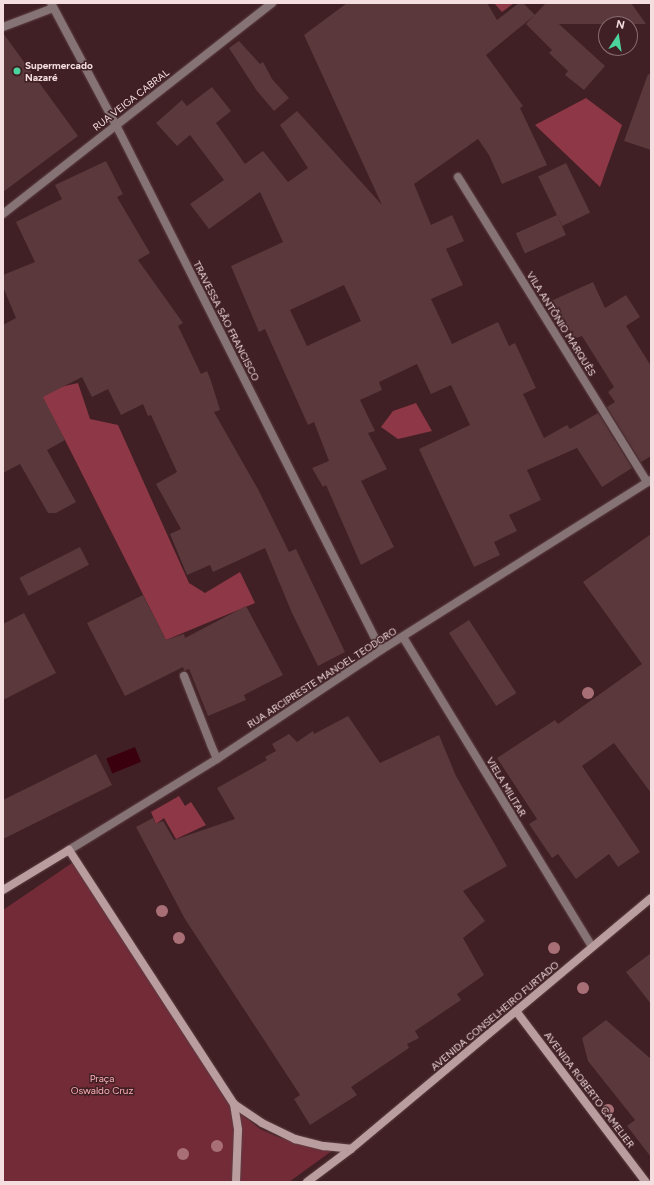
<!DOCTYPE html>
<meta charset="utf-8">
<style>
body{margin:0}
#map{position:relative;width:654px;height:1185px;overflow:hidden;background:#402024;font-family:Figtree,sans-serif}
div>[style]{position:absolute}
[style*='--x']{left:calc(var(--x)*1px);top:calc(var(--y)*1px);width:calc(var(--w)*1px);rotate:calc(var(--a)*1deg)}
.green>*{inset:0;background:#732b38}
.forest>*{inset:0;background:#8e3746}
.water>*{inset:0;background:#3b000e;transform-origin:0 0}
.building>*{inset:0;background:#5a383c;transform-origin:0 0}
.roads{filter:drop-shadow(0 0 1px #5d3e42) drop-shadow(0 0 1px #5d3e42)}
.service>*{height:8px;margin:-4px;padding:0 4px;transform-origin:4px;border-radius:4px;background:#857375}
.minor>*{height:8px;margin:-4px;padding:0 4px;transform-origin:4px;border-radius:4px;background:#857375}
.tertiary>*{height:8px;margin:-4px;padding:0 4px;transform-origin:4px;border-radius:4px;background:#857375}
.secondary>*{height:8px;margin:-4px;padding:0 4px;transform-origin:4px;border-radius:4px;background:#b99d9f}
.trees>*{width:12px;height:12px;margin:-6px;border-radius:50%;background:#a87076}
.dots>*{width:11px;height:11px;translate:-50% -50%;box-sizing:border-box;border:2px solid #402024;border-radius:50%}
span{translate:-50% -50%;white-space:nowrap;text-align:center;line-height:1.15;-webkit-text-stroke:3px #402024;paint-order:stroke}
.poi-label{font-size:10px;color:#f4dee0;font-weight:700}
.left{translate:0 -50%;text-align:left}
.street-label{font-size:10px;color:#f4dee0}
.park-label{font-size:10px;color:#fdb1b9}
.frame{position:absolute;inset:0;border:4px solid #f4dee0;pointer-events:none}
.north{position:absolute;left:598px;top:16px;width:40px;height:40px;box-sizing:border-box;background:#402024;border:1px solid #886c6f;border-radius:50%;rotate:12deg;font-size:11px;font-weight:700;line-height:16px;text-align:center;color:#f4dee0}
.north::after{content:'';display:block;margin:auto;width:14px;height:18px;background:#4bd49b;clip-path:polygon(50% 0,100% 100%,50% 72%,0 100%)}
</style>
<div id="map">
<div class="green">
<div style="clip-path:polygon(75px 861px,231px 1106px,260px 1129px,278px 1137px,333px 1150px,289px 1182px,3px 1182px,3px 910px)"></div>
</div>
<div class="forest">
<div style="clip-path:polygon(494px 3px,514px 3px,502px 12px)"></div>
<div style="clip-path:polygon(586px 98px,622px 125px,600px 187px,535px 125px)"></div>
<div style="clip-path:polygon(78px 383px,90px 419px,118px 425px,189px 583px,205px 593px,240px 572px,255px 603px,166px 640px,65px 440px,38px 392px)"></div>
<div style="clip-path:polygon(416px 403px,432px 431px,398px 439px,381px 427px,393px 411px)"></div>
<div style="clip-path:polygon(179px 796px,185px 806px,191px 802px,206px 825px,176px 839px,164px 818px,156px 824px,151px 812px)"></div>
</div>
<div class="water">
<div style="left:135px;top:747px;width:16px;height:31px;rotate:68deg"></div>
</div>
<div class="building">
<div style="clip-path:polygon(evenodd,347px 3px,487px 3px,497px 20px,519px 3px,523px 3px,535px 15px,486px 55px,523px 106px,520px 108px,547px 165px,502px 184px,489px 155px,478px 139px,414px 184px,431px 225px,452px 215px,464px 241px,446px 249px,463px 285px,431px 299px,452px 344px,498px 322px,509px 346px,515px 343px,536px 388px,523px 394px,544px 438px,567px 425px,570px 429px,598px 413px,632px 468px,602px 487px,577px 448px,527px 470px,541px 500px,509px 515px,517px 531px,494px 542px,500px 555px,474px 567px,419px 449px,470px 425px,451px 385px,431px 394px,417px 364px,379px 382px,382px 390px,360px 400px,375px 431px,368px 433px,387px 469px,361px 481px,394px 547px,361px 565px,326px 485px,323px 487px,312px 468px,329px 461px,314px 422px,308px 425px,265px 329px,259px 332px,231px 266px,283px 242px,260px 192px,209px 229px,190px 204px,224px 180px,190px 135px,177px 146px,156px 123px,182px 100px,187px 106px,212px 87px,231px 111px,216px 123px,245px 164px,263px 151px,288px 182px,308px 168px,280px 125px,297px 111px,382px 205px,304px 35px,347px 3px,344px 285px,361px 321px,307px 346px,290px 310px,344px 285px)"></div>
<div style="clip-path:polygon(546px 3px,631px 3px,646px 24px,559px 24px,605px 66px,584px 90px,565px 75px,568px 71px,549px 53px,552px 50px,526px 24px)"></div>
<div style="clip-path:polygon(3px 33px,78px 136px,3px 192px)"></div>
<div style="clip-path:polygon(239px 41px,260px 64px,263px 62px,272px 79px,289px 98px,274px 111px,257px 91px,229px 48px)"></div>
<div style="clip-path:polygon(648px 74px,651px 75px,651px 150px,624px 141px)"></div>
<div style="clip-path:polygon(106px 161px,123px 194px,117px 197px,150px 253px,138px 260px,183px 323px,178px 326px,201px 374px,207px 371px,211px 381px,220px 410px,214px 412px,259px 491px,289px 552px,296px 549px,345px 652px,318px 666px,292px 613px,265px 548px,213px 572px,210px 565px,187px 575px,170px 534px,181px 529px,156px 484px,177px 472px,151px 415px,148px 416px,143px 404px,121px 415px,108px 389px,92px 397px,82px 377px,43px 397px,65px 440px,47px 450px,76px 502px,56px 513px,48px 513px,20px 464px,3px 473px,3px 325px,16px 318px,3px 287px,3px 275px,35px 262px,16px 222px,62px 199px,55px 185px)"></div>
<div style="left:566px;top:163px;width:55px;height:31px;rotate:64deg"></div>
<div style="left:557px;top:215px;width:22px;height:45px;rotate:66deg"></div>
<div style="clip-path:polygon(593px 282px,605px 308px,626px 295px,640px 317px,626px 326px,651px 366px,651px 456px,641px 462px,607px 407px,615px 402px,608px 392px,614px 387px,582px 336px,574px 339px,570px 330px,566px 332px,551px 301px)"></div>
<div style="clip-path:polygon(651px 534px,651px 793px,614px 743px,582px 766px,640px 852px,618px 867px,609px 854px,576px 879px,558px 854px,552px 858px,529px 824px,537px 819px,497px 758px,555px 720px,558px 724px,642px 664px,583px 582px)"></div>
<div style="left:80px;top:547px;width:20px;height:68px;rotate:63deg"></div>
<div style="clip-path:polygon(143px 595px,166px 640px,184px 634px,185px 638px,246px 606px,283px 675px,244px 695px,246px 700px,208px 716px,189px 669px,184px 671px,183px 667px,125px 696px,87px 623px)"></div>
<div style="clip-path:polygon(24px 613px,56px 673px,3px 700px,3px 624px)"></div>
<div style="left:469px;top:620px;width:87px;height:24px;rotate:57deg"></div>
<div style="clip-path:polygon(348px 716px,380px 763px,439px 735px,456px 776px,507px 866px,463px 891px,485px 921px,463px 938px,484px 975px,457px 994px,461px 1000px,415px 1031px,419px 1038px,407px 1044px,409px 1048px,351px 1087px,357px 1095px,310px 1125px,294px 1099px,300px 1095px,185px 919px,136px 827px,153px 818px,156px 824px,163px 821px,174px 840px,235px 819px,217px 788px,267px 760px,265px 757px,276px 751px,272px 744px,289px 734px,297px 742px,313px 731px,314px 734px)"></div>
<div style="clip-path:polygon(96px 754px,112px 785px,3px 839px,3px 800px)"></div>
<div style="clip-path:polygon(651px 953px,651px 1004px,626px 972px)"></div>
<div style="clip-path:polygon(606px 1020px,651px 1059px,651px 1157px,627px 1126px,635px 1120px,588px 1061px,582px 1038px)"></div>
</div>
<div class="roads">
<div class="service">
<div style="--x:3;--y:27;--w:53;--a:-20.8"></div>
<div style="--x:184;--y:676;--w:74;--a:68.6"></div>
</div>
<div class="minor">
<div style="--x:51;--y:3;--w:138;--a:62"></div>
<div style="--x:116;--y:125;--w:588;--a:63.22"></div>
<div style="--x:458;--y:177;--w:359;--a:58.2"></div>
<div style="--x:3;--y:214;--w:342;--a:-38.1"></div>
<div style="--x:403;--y:637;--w:363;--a:58.6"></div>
<div style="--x:211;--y:745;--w:15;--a:67"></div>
</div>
<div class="tertiary">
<div style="--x:69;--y:850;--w:174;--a:-31.6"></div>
<div style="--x:217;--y:759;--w:197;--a:-33.6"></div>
<div style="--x:381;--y:650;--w:319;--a:-32.2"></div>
</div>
<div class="secondary">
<div style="--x:3;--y:890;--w:77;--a:-31.2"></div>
<div style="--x:69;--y:850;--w:303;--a:57"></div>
<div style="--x:234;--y:1104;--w:34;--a:34"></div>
<div style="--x:262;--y:1123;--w:37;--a:26"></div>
<div style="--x:295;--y:1139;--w:30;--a:14"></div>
<div style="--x:324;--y:1146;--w:27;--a:6"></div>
<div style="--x:516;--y:1011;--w:215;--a:52.8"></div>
<div style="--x:234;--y:1104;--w:26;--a:81"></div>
<div style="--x:238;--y:1130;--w:52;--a:92.2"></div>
<div style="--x:307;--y:1182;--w:55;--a:-36.9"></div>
<div style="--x:351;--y:1149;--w:391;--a:-39.9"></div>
</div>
</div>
<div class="trees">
<div style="left:588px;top:693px"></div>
<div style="left:162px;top:911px"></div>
<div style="left:179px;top:938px"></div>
<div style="left:554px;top:948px"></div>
<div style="left:583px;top:988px"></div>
<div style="left:608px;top:1110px"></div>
<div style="left:217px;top:1146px"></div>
<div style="left:183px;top:1154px"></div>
</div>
<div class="dots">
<div style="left:17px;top:71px;background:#4bd49b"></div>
</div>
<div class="poi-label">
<span class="left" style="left:25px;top:71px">Supermercado<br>Nazaré</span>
</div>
<div class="street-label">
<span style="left:131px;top:100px;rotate:-38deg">RUA VEIGA CABRAL</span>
<span style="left:226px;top:321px;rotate:63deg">TRAVESSA SÃO FRANCISCO</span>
<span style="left:561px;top:324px;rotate:58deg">VILA ANTÔNIO MARQUÊS</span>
<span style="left:322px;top:678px;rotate:-33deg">RUA ARCIPRESTE MANOEL TEODORO</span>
<span style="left:506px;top:787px;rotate:59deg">VIELA MILITAR</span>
<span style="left:495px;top:1016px;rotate:-40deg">AVENIDA CONSELHEIRO FURTADO</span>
<span style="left:589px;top:1090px;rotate:53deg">AVENIDA ROBERTO CAMELIER</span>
</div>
<div class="park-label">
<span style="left:102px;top:1084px">Praça<br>Oswaldo Cruz</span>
</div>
<div class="frame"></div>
<div class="north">N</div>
</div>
